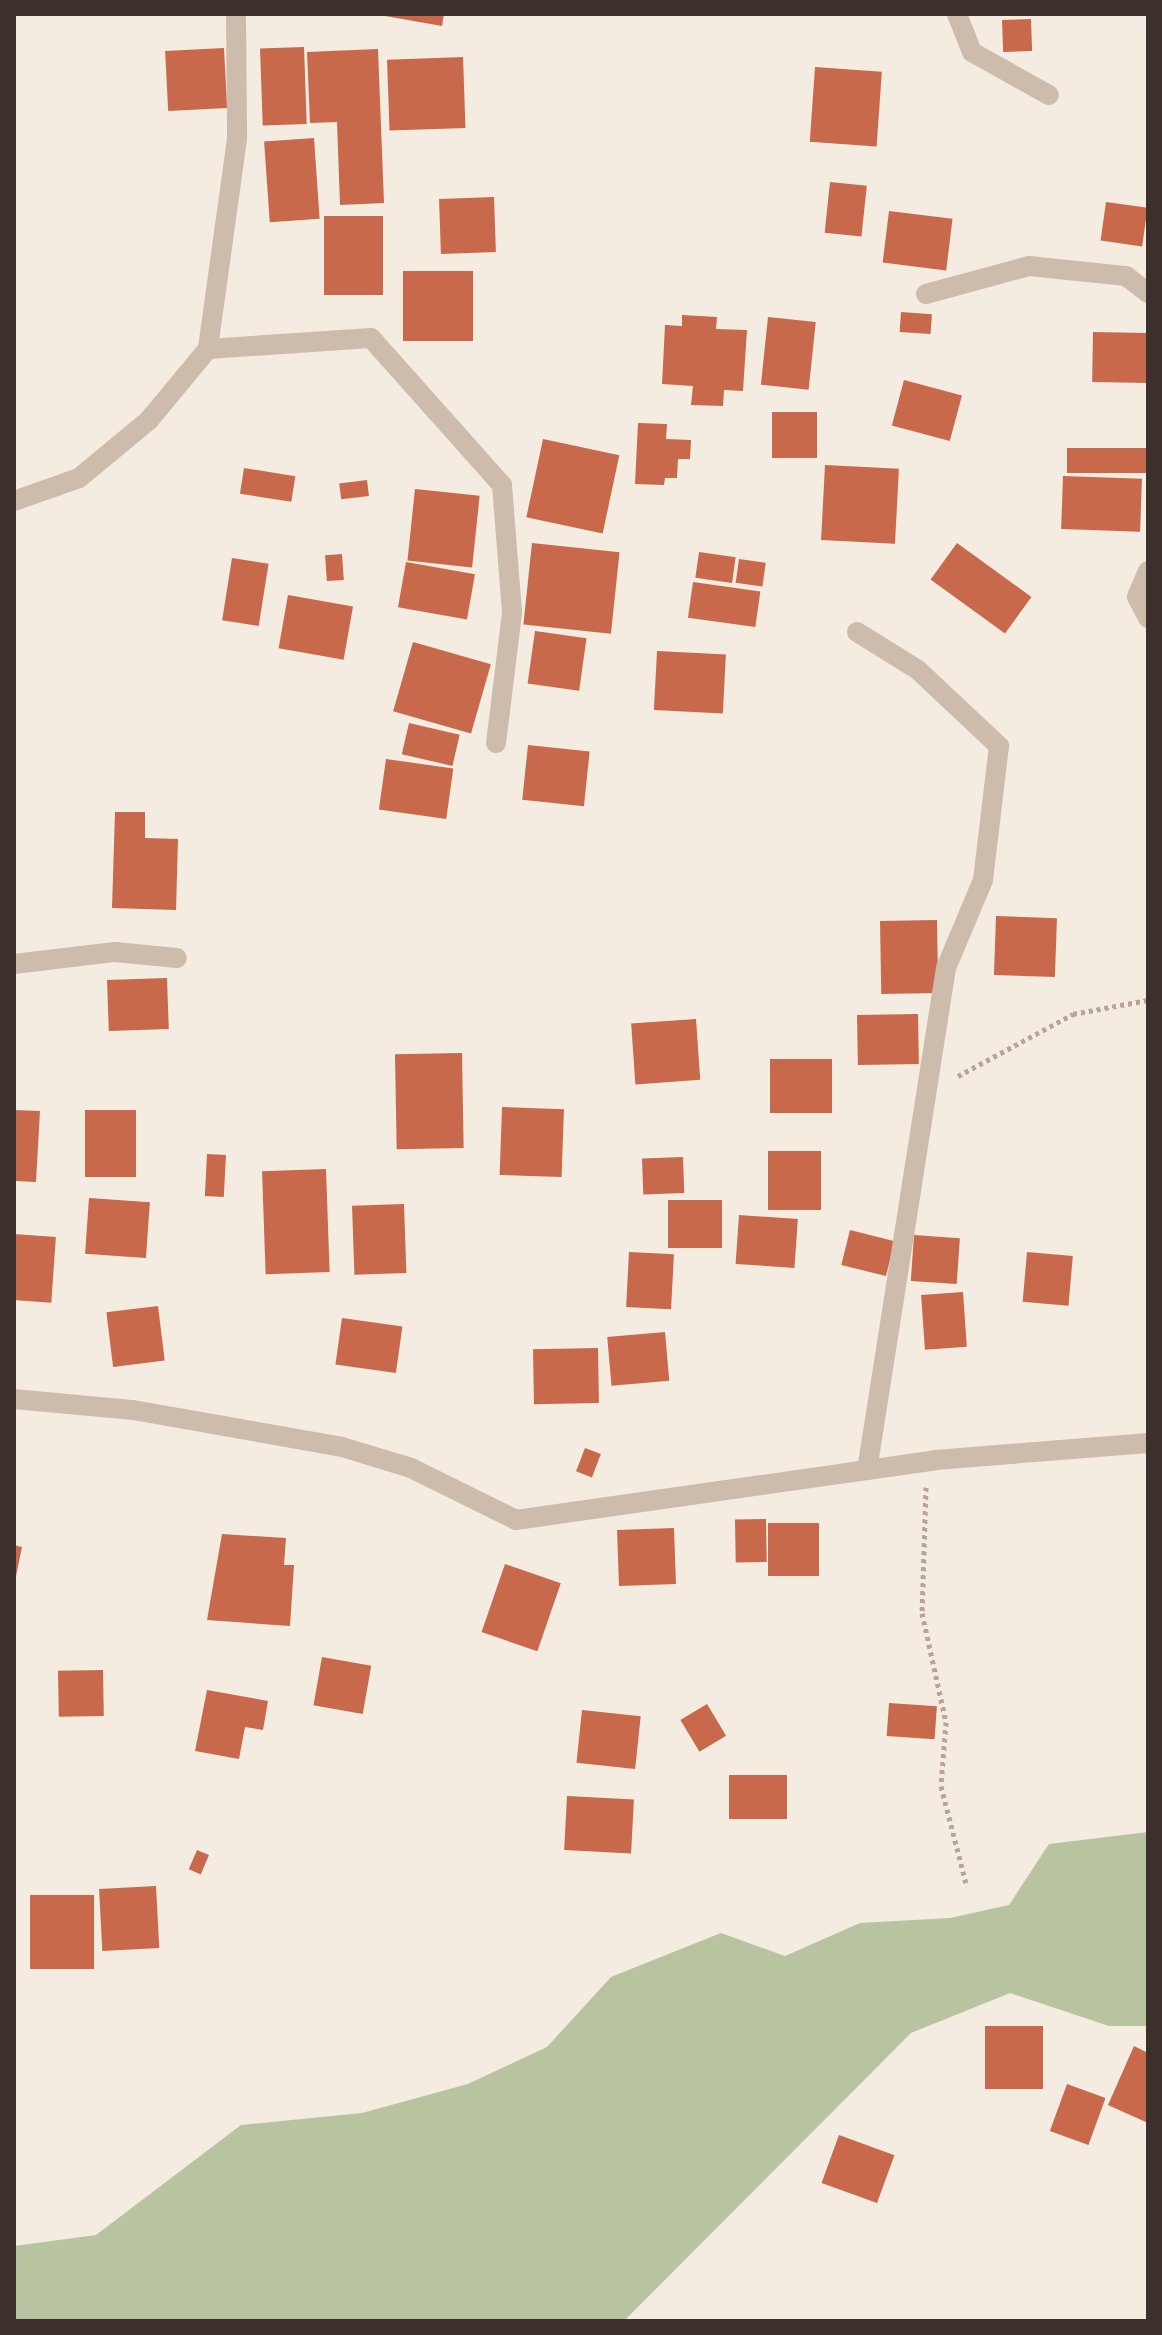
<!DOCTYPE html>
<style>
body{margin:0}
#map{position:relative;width:1162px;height:2335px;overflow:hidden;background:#f4ebe1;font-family:"Golos Text",sans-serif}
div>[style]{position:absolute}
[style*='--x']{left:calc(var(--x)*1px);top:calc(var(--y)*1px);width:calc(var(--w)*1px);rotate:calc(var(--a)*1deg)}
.green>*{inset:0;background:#b8c4a0}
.building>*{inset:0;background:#c8694b;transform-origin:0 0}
.path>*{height:5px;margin-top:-2.5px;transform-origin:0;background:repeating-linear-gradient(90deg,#b9a596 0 4px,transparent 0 8px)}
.minor>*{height:20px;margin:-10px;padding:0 10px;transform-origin:10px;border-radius:10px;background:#cdbbac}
span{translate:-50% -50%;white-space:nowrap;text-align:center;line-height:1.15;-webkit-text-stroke:6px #fbf5ee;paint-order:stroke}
.frame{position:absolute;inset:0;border:16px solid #3b302b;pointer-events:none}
</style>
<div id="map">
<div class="green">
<div style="clip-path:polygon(1148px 1832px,1148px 2026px,1109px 2026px,1010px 1993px,911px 2033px,624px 2321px,14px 2321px,14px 2246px,96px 2235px,241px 2125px,362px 2113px,468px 2084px,547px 2047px,611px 1977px,721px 1933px,785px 1956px,860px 1923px,950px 1918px,1009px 1905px,1049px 1844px)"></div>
</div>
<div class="building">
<div style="clip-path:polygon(374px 14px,444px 14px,442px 26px)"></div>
<div style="left:1031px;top:19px;width:32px;height:29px;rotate:88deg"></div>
<div style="left:304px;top:47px;width:77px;height:44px;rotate:88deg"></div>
<div style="left:224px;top:48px;width:60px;height:59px;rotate:87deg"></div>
<div style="clip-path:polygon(378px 49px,384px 203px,340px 205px,337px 122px,310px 123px,307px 52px)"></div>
<div style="left:463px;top:57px;width:71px;height:76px;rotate:88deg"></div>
<div style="left:815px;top:67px;width:67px;height:75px;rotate:4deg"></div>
<div style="left:314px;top:138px;width:81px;height:50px;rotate:86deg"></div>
<div style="left:830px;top:182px;width:37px;height:51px;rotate:6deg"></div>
<div style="left:494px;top:197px;width:55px;height:55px;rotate:88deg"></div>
<div style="left:1106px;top:202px;width:42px;height:39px;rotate:8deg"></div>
<div style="left:889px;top:211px;width:64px;height:52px;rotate:7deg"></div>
<div style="left:324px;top:216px;width:59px;height:79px"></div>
<div style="left:403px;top:271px;width:70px;height:70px"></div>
<div style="left:901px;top:312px;width:31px;height:20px;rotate:4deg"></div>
<div style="clip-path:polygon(682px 315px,717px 317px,716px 329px,747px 330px,743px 391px,724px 390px,723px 406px,691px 405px,693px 386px,662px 384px,665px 325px,682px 326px)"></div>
<div style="left:768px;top:317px;width:48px;height:68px;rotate:6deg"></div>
<div style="left:1093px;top:332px;width:55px;height:50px;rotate:1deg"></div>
<div style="left:904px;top:380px;width:60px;height:47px;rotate:15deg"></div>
<div style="left:772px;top:412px;width:45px;height:46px"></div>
<div style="clip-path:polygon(638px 423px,667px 424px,666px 439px,691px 440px,690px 459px,678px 459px,677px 478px,665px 478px,664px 485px,635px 484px)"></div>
<div style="left:543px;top:439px;width:78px;height:80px;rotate:12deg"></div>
<div style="left:1067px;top:448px;width:81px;height:25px"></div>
<div style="left:825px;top:465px;width:74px;height:75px;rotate:3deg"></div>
<div style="left:244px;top:468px;width:52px;height:26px;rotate:9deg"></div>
<div style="left:1063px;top:476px;width:79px;height:53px;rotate:2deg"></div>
<div style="left:367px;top:480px;width:16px;height:28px;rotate:83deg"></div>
<div style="left:415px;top:489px;width:65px;height:72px;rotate:6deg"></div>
<div style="left:532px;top:543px;width:88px;height:82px;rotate:6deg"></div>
<div style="left:957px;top:543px;width:92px;height:45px;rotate:36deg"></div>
<div style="left:699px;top:552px;width:37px;height:26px;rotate:8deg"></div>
<div style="left:342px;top:554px;width:26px;height:17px;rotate:86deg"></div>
<div style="left:232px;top:558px;width:37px;height:63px;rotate:9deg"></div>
<div style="left:739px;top:559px;width:27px;height:24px;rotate:8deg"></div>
<div style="left:406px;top:562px;width:70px;height:46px;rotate:10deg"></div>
<div style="left:693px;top:582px;width:68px;height:36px;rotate:8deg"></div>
<div style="left:288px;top:595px;width:66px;height:54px;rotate:10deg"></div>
<div style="left:535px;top:631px;width:52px;height:53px;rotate:8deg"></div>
<div style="left:413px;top:642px;width:81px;height:72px;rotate:16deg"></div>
<div style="left:657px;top:651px;width:69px;height:59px;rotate:3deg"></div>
<div style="left:409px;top:723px;width:52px;height:32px;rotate:13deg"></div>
<div style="left:528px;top:745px;width:62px;height:55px;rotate:6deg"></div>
<div style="left:386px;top:759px;width:68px;height:51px;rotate:8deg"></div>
<div style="clip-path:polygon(115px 812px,145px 812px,145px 838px,178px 839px,176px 910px,112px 908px)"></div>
<div style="left:996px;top:916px;width:61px;height:59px;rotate:2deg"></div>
<div style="left:937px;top:920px;width:73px;height:57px;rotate:89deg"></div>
<div style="left:167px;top:978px;width:51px;height:60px;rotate:88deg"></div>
<div style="left:918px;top:1014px;width:50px;height:61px;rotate:89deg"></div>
<div style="left:696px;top:1019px;width:61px;height:65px;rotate:86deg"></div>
<div style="left:462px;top:1053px;width:95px;height:67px;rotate:89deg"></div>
<div style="left:770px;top:1059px;width:62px;height:54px"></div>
<div style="left:502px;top:1107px;width:62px;height:68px;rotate:2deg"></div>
<div style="clip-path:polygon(14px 1110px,40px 1111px,36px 1182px,14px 1181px)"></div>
<div style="left:85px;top:1110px;width:51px;height:67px"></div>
<div style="left:768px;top:1151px;width:53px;height:59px"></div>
<div style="left:207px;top:1154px;width:19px;height:42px;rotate:3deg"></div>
<div style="left:683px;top:1157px;width:36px;height:41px;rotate:88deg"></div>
<div style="left:326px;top:1169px;width:103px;height:64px;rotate:88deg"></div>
<div style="left:89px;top:1198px;width:61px;height:56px;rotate:4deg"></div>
<div style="left:668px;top:1200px;width:54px;height:48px"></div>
<div style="left:404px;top:1204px;width:69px;height:52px;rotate:88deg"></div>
<div style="left:739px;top:1215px;width:59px;height:49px;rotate:4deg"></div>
<div style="left:850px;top:1230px;width:46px;height:36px;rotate:14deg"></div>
<div style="left:14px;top:1234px;width:42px;height:66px;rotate:4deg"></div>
<div style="left:914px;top:1235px;width:46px;height:46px;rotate:4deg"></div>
<div style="left:629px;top:1252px;width:45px;height:55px;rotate:3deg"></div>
<div style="left:1027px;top:1252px;width:46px;height:50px;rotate:5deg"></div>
<div style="left:963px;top:1292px;width:55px;height:42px;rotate:86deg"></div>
<div style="left:158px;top:1306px;width:55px;height:52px;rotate:83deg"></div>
<div style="left:342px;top:1318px;width:61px;height:47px;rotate:8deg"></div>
<div style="left:665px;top:1332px;width:49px;height:58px;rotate:85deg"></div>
<div style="left:598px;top:1348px;width:55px;height:65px;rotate:89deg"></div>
<div style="left:585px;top:1448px;width:17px;height:25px;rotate:21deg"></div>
<div style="left:766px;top:1519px;width:43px;height:31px;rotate:89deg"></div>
<div style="left:819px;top:1523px;width:53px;height:51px;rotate:90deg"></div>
<div style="left:674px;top:1528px;width:56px;height:57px;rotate:88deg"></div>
<div style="clip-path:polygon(222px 1534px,286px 1538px,284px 1565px,294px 1565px,290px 1626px,207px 1620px)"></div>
<div style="clip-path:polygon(14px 1545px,22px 1547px,15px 1581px,14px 1581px)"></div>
<div style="left:505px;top:1564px;width:59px;height:72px;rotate:19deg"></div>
<div style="left:322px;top:1657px;width:50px;height:49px;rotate:10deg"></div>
<div style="left:103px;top:1670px;width:46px;height:45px;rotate:89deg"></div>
<div style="clip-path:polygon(207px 1690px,268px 1701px,263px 1730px,245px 1727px,239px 1759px,195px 1751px)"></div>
<div style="left:889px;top:1703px;width:48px;height:33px;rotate:4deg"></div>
<div style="left:707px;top:1704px;width:37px;height:31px;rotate:59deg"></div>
<div style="left:582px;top:1710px;width:59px;height:53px;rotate:6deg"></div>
<div style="left:729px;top:1775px;width:58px;height:44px"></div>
<div style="left:567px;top:1796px;width:67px;height:54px;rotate:3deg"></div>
<div style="left:197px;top:1850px;width:13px;height:21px;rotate:23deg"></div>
<div style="left:156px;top:1886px;width:62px;height:57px;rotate:87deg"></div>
<div style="left:30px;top:1895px;width:64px;height:74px"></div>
<div style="left:1043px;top:2026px;width:63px;height:58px;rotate:90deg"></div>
<div style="clip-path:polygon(1134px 2046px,1148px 2053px,1148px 2123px,1108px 2105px)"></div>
<div style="left:1067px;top:2084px;width:41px;height:50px;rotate:20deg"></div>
<div style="left:839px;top:2135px;width:59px;height:51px;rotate:20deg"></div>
</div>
<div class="path">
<div style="--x:958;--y:1076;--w:131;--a:-28.3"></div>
<div style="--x:1073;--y:1014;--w:76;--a:-10.6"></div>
<div style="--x:926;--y:1487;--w:126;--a:91.8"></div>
<div style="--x:922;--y:1613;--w:112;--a:77.6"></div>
<div style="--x:946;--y:1722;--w:64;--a:94.5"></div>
<div style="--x:941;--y:1786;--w:104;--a:75.6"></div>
</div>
<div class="minor">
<div style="--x:236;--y:14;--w:125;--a:89.5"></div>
<div style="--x:237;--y:139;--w:212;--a:97.9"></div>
<div style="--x:208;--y:349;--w:163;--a:-3.9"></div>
<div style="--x:371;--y:338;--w:197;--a:48.3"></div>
<div style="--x:502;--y:485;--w:128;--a:85.5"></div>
<div style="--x:512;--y:613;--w:131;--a:97"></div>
<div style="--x:957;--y:14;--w:41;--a:68.5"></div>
<div style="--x:972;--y:52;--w:88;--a:29.2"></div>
<div style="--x:926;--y:294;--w:107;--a:-15.2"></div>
<div style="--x:1029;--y:266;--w:98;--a:5.9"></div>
<div style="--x:1126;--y:276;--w:28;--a:38"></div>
<div style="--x:14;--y:501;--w:69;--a:-19.5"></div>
<div style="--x:79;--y:478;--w:91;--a:-39.6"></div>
<div style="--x:149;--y:420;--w:92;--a:-50.3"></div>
<div style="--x:1148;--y:571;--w:28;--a:113"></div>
<div style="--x:1137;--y:597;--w:24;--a:62"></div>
<div style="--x:857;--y:632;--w:72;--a:31.9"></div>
<div style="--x:918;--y:670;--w:111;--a:43.2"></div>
<div style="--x:999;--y:746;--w:135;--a:96.8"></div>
<div style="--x:983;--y:880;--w:95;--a:112.8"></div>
<div style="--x:946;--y:968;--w:508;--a:98.94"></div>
<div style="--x:14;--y:964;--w:102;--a:-6.8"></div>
<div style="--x:115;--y:952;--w:62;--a:5.5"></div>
<div style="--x:14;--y:1399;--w:120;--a:5.3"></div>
<div style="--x:133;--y:1410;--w:212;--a:10"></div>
<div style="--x:342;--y:1447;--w:72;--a:16.9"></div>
<div style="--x:411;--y:1468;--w:117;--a:26.3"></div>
<div style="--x:516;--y:1520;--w:424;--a:-8.1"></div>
<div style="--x:936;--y:1460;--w:213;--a:-4.6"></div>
</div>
<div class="frame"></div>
</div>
